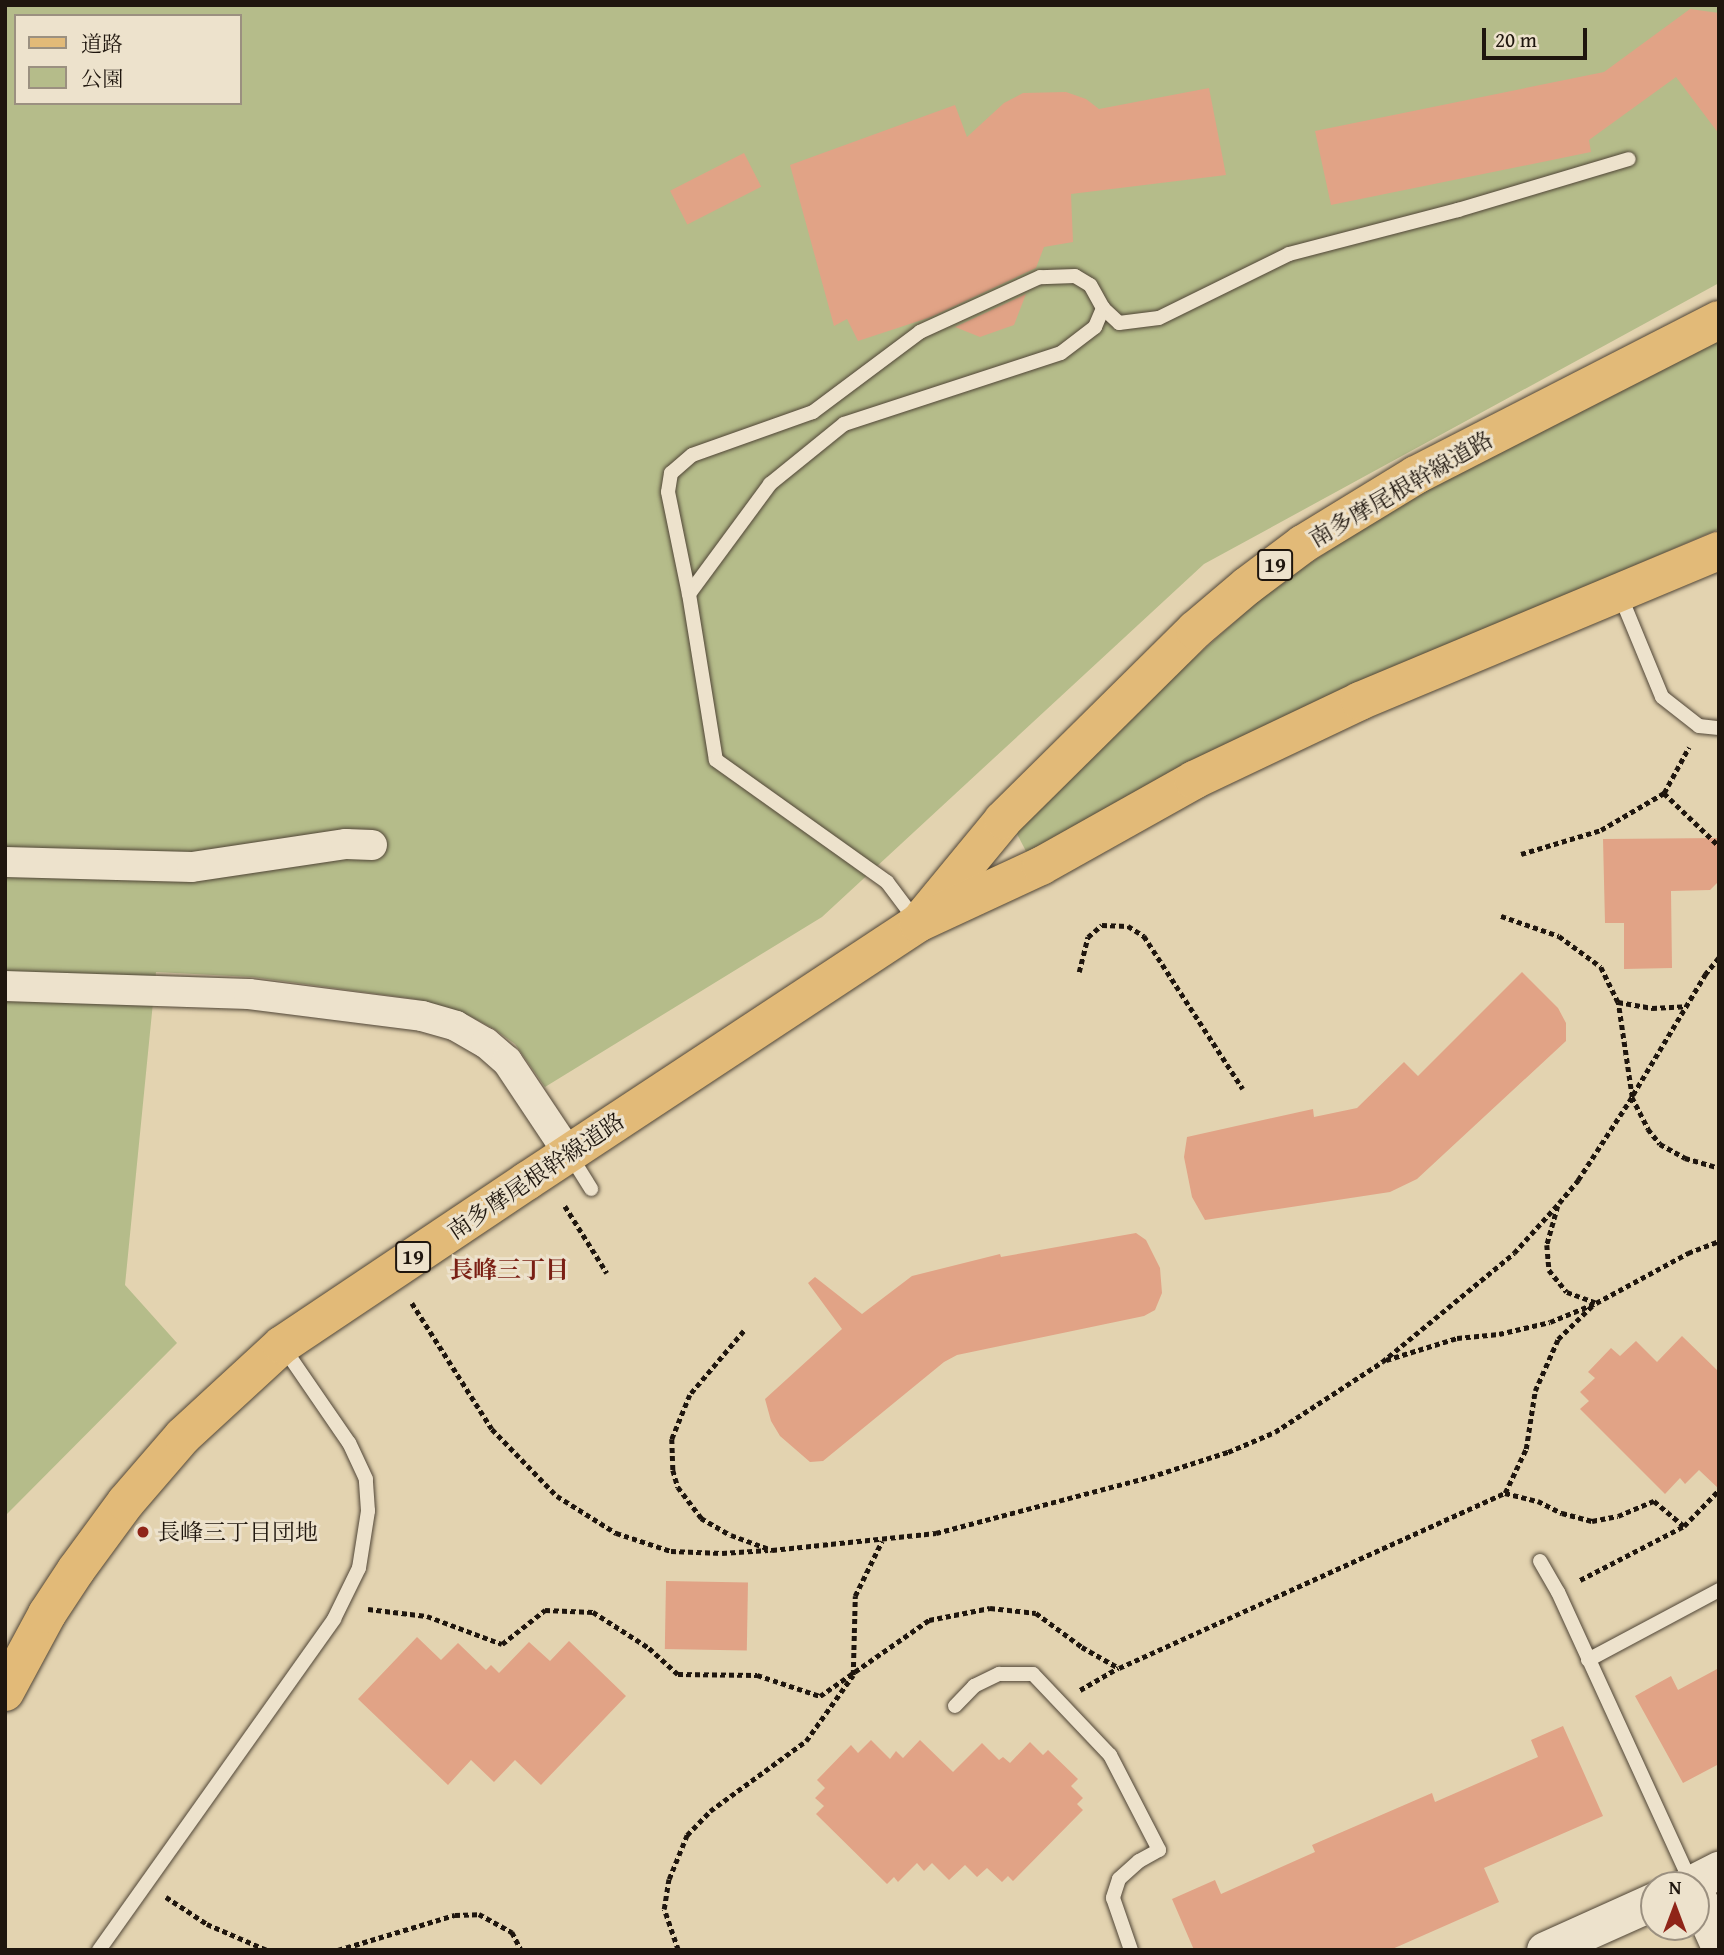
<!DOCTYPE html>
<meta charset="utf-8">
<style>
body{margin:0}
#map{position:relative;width:1724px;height:1955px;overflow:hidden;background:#e3d3b0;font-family:"Gentium Book Plus","Noto Serif JP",serif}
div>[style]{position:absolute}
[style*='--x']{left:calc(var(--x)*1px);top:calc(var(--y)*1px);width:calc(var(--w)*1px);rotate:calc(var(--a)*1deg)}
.green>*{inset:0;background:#b5bc8a}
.building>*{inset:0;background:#e1a386;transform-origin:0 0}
.path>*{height:4.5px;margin-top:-2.25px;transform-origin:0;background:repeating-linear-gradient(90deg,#1f160e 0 5px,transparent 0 8.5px)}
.roads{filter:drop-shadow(0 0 2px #504536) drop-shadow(0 0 2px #504536)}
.service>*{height:14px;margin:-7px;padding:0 7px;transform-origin:7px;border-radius:7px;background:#ede2cc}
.minor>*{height:30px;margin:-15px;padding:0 15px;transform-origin:15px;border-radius:15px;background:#ede2cc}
.tertiary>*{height:37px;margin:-18.5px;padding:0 18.5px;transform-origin:18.5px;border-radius:18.5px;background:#ede2cc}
.primary>*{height:38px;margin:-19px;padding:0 19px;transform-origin:19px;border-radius:19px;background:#e2ba78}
.dots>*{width:19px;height:19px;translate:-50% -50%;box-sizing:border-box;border:4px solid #ede2cc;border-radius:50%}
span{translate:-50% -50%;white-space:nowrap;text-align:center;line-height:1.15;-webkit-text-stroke:6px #ede2cc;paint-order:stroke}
.shield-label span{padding:2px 5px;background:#ede2cc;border:2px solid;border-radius:5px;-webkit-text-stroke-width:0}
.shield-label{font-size:21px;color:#1f160e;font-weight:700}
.street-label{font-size:23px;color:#1f160e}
.poi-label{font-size:23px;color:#1f160e}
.left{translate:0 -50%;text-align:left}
.neighbourhood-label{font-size:24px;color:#7a1f14;font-weight:700}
.frame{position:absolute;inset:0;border:7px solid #1f160e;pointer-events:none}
.legend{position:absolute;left:14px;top:14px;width:228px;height:91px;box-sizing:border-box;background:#ede2cc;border:2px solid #9b9080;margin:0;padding:9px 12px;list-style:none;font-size:21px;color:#1f160e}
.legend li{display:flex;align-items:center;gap:14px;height:35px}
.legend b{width:35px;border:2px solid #9b9080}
.north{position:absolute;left:1640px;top:1871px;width:70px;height:70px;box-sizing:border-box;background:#ede2cc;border:2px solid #9b9080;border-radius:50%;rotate:0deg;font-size:19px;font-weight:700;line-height:28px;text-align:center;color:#1f160e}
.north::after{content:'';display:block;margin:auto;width:24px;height:32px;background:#8f2418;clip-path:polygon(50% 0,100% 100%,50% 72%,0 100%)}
.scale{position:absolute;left:1482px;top:28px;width:105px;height:32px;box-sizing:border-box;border:4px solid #1f160e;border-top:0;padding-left:9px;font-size:21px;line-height:24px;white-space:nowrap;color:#1f160e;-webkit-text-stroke:5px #ede2cc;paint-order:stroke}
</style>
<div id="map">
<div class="green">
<div style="clip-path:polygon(evenodd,5px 5px,1719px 5px,1719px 283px,1204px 564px,822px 917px,545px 1087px,515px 1044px,494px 1029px,470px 1016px,415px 999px,252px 977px,156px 972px,125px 1285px,177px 1343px,5px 1516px,5px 5px,16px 16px,240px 16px,240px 103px,16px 103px,16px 16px)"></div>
<div style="clip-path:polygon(1719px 338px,1719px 529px,1631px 567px,1030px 859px,1016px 832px,1174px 676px,1274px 587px,1396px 506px)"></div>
</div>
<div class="building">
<div style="clip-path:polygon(1690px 9px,1719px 13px,1719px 134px,1676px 77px,1589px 140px,1591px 152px,1331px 205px,1315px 131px,1604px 72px)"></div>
<div style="clip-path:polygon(1209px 88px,1226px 175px,1071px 194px,1073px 242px,1044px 247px,1036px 268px,931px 317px,858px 341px,847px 319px,834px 326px,790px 165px,955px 105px,967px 137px,1004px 103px,1023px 93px,1066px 92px,1086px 99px,1099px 109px)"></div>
<div style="left:744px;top:153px;width:38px;height:83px;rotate:63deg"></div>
<div style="clip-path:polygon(1026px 294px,1014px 325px,980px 337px,955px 327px)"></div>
<div style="clip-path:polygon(1719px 838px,1719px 881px,1710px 890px,1671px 891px,1672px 968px,1624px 969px,1624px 923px,1605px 923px,1603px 839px)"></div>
<div style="clip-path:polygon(1522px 972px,1558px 1008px,1566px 1023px,1566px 1041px,1417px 1179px,1390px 1192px,1205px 1220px,1192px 1197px,1184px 1157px,1187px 1137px,1313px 1109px,1314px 1117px,1357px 1108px,1404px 1062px,1418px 1076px)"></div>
<div style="clip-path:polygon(1136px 1233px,1146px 1240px,1160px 1268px,1162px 1293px,1155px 1310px,1144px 1316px,957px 1355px,944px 1362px,823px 1461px,810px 1462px,780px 1436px,771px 1421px,765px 1399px,842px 1329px,808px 1283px,815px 1277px,862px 1314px,912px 1276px,1000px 1254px,1001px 1257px)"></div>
<div style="clip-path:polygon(1682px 1336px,1719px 1372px,1719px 1489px,1699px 1470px,1685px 1484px,1680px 1478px,1665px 1494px,1580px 1409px,1589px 1401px,1580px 1392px,1595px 1378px,1588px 1372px,1611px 1348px,1620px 1356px,1636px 1341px,1657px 1362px)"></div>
<div style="left:666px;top:1581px;width:82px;height:68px;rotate:1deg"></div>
<div style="clip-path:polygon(417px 1637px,441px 1660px,458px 1643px,486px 1670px,491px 1665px,499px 1673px,529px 1642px,550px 1661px,569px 1641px,626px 1696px,541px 1785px,515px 1760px,494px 1782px,471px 1760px,448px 1785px,358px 1699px)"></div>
<div style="clip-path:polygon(1719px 1668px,1719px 1764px,1683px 1783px,1635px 1696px,1671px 1676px,1678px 1690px)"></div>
<div style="clip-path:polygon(1563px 1726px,1603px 1816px,1484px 1868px,1499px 1902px,1390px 1950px,1194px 1950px,1172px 1899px,1215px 1880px,1221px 1894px,1315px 1852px,1312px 1845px,1432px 1793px,1435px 1802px,1538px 1757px,1531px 1740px)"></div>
<div style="clip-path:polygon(871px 1740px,890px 1759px,896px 1751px,903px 1758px,920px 1740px,953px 1772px,982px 1743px,999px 1760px,1003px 1757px,1010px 1763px,1030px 1742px,1043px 1755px,1048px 1750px,1078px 1779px,1071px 1786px,1083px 1798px,1077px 1804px,1083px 1810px,1013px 1881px,1008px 1876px,1002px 1882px,987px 1868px,977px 1877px,965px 1865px,949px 1880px,932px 1863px,924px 1871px,917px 1863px,898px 1882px,894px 1877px,887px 1884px,816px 1814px,824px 1806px,815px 1798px,825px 1788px,817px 1780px,851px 1745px,858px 1753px)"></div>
</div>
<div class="path">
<div style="--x:1664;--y:793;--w:76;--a:43.9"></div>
<div style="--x:1521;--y:854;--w:84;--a:-16.7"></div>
<div style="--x:1601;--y:830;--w:73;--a:-30.4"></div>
<div style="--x:1664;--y:793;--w:52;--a:-61.5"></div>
<div style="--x:1501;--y:916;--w:61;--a:19"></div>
<div style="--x:1559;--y:936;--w:52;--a:36.4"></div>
<div style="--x:1601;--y:967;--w:39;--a:64"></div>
<div style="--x:1618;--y:1002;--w:35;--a:10"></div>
<div style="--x:1652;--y:1008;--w:34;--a:-3"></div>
<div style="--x:1719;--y:958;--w:21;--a:129"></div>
<div style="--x:1706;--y:974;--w:144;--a:121"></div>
<div style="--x:1632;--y:1097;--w:36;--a:63"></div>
<div style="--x:1648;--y:1129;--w:19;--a:51"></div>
<div style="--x:1660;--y:1144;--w:29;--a:29"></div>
<div style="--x:1685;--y:1158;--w:35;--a:16"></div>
<div style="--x:1079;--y:972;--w:36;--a:-76"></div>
<div style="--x:1088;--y:937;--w:18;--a:-41"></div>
<div style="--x:1102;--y:925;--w:26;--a:2"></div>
<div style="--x:1128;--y:926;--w:19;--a:32"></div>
<div style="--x:1144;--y:936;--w:182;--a:57.1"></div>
<div style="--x:565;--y:1206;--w:79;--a:57.9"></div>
<div style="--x:1558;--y:1206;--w:41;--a:105.8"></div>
<div style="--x:1547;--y:1245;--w:25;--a:85"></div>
<div style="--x:1549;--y:1270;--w:28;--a:51"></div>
<div style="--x:1567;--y:1292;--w:30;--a:20"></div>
<div style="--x:412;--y:1303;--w:149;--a:57.6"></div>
<div style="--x:492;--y:1429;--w:93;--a:45.9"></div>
<div style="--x:557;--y:1496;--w:70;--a:32.1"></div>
<div style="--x:616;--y:1533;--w:58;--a:18.1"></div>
<div style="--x:671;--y:1551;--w:51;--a:2.2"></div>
<div style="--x:722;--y:1553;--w:46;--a:-3.7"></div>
<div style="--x:744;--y:1331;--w:84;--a:130.2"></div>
<div style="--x:690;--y:1395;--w:48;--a:112.2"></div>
<div style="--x:672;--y:1439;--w:31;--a:88"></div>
<div style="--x:673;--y:1470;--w:18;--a:74"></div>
<div style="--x:678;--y:1487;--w:39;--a:53"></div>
<div style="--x:701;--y:1518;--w:34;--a:30"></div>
<div style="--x:731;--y:1535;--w:44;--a:20.1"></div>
<div style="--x:772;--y:1550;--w:165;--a:-5.9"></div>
<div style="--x:936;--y:1533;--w:221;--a:-14.7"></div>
<div style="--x:1150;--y:1477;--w:82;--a:-17.8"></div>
<div style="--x:1228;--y:1452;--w:51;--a:-23.1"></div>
<div style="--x:1275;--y:1432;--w:128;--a:-33.2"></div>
<div style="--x:1382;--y:1362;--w:171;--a:-39.5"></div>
<div style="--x:1514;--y:1253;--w:67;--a:-48"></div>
<div style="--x:1559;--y:1203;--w:30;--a:-50"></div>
<div style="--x:1578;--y:1180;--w:99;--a:-57"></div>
<div style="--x:1632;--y:1097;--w:96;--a:-98.4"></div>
<div style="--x:1386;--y:1360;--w:74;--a:-17.2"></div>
<div style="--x:1457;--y:1338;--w:42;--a:-5.4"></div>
<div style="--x:1499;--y:1334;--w:52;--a:-13.2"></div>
<div style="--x:1550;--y:1322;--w:50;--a:-22.4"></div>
<div style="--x:1596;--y:1303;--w:105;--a:-28.5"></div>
<div style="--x:1688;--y:1253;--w:33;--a:-21"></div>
<div style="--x:1505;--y:1493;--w:49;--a:-64.5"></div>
<div style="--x:1526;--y:1449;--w:59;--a:-81.2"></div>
<div style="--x:1535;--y:1391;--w:57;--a:-66.1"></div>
<div style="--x:1558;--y:1339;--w:49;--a:-44.2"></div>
<div style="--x:1580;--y:1580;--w:117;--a:-27.4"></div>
<div style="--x:1684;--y:1526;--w:50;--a:-45.8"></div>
<div style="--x:368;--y:1609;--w:59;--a:6.8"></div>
<div style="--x:427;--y:1616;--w:80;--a:20.5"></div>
<div style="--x:502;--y:1644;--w:55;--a:-38.3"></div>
<div style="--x:545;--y:1610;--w:48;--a:2.4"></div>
<div style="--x:593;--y:1612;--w:67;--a:32.7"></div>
<div style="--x:649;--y:1648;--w:39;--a:42"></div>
<div style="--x:678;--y:1674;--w:79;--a:0.7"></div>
<div style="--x:757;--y:1675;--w:66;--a:18.4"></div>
<div style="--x:820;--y:1696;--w:133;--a:-34.9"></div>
<div style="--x:929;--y:1620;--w:62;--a:-11.1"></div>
<div style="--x:990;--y:1608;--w:46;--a:6.2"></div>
<div style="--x:1036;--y:1613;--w:57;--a:36.5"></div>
<div style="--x:1082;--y:1647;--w:43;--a:29.6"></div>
<div style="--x:1119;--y:1668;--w:424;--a:-24.4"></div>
<div style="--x:1505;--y:1493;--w:34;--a:14"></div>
<div style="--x:1538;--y:1501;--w:27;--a:27"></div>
<div style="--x:1562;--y:1513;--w:31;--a:15"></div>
<div style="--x:1592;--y:1521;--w:26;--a:-11"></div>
<div style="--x:1618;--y:1516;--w:39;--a:-23"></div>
<div style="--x:1654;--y:1501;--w:39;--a:40"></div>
<div style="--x:1080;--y:1690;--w:44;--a:-30.1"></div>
<div style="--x:166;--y:1897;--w:49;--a:33.4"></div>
<div style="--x:207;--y:1924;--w:65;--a:23.4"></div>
<div style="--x:338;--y:1950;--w:122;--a:-16.7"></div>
<div style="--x:455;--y:1915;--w:24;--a:-2"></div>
<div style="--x:479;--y:1914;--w:38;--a:29"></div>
<div style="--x:512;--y:1932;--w:20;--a:63"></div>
<div style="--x:678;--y:1950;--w:43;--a:-108.9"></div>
<div style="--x:664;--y:1909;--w:30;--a:-81"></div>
<div style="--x:669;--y:1879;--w:48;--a:-67.8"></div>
<div style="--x:687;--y:1835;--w:33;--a:-46"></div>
<div style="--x:710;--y:1811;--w:119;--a:-36.1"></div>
<div style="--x:806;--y:1741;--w:81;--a:-54.5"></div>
<div style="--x:853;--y:1675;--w:79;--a:-88.5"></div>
<div style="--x:855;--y:1596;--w:61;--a:-63.9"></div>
</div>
<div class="roads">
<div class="service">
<div style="--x:1103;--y:308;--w:22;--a:43"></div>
<div style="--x:1119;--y:323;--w:40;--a:-7.1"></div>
<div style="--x:1159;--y:318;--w:145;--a:-26.2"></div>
<div style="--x:1289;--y:254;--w:175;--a:-14.6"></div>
<div style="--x:1458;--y:210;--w:178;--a:-16.6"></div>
<div style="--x:689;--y:594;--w:137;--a:-53.6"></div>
<div style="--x:770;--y:484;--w:95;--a:-39"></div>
<div style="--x:844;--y:424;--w:228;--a:-18.1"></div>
<div style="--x:1061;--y:353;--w:43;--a:-37.4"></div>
<div style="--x:1095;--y:327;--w:21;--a:-67"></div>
<div style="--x:1103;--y:308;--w:26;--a:-119"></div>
<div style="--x:1090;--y:285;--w:17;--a:-149"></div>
<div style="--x:1075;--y:276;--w:35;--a:178"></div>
<div style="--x:1040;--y:277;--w:132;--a:155.4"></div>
<div style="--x:920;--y:332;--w:134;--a:143.2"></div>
<div style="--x:813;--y:412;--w:128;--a:160.4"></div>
<div style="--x:692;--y:455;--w:28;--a:139"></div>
<div style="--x:671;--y:473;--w:19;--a:99"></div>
<div style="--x:668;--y:492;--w:104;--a:78.4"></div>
<div style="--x:689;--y:594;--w:168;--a:80.8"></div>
<div style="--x:716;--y:760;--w:210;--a:35.5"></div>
<div style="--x:887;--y:882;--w:50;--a:53.1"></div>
<div style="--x:1620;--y:595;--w:110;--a:67.6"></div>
<div style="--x:1662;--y:697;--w:47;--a:38.1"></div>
<div style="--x:1699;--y:726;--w:20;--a:6"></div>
<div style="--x:570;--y:1155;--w:40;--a:58"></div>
<div style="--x:1540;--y:1561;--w:36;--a:60"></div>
<div style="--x:1558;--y:1592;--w:320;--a:65.4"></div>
<div style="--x:1588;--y:1660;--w:149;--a:-28.1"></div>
<div style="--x:955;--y:1706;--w:28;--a:-46"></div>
<div style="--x:974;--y:1686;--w:28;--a:-26"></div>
<div style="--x:999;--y:1674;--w:34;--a:0"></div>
<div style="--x:1033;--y:1674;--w:112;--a:46.5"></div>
<div style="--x:1110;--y:1755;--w:107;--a:62.7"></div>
<div style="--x:1159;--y:1850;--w:23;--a:151"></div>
<div style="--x:1139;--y:1861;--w:27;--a:138"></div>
<div style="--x:1119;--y:1879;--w:20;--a:108"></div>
<div style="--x:1113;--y:1898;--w:55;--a:70.9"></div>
<div style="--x:99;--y:1950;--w:406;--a:-54.6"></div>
<div style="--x:334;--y:1619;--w:57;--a:-63.9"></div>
<div style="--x:359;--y:1568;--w:58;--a:-81"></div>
<div style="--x:368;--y:1511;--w:32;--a:-94"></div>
<div style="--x:366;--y:1479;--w:40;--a:-115"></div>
<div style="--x:349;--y:1443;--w:116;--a:-124.5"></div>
</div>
<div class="minor">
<div style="--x:5;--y:862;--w:187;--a:1.5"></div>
<div style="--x:192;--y:867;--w:156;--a:-8.5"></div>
<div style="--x:346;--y:844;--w:26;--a:2"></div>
<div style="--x:5;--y:986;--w:244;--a:1.9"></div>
<div style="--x:249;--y:994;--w:174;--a:7.2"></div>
<div style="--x:422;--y:1016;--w:35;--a:16"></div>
<div style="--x:456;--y:1026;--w:34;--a:30"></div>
<div style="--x:486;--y:1043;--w:28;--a:41"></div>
<div style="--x:507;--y:1061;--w:112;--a:56.3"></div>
</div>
<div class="tertiary">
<div style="--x:1689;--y:1885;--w:34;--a:-27"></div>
<div style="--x:1696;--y:1894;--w:56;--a:65.7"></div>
<div style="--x:1545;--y:1950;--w:120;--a:-24.2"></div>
</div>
<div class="primary">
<div style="--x:924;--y:916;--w:124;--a:-50.5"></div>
<div style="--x:1003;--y:820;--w:270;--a:-44.7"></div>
<div style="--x:1195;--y:630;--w:68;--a:-40.2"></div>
<div style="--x:1247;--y:586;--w:70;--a:-36.9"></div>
<div style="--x:1303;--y:544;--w:132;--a:-31.4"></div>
<div style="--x:1416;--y:475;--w:340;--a:-27.1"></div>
<div style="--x:5;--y:1692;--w:89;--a:-61.7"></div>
<div style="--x:47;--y:1614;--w:53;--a:-56.6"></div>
<div style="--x:76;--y:1570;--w:84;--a:-53.7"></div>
<div style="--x:126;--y:1502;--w:87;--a:-49.2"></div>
<div style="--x:183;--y:1436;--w:134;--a:-42.6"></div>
<div style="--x:282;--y:1345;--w:295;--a:-33.8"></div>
<div style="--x:527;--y:1181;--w:468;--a:-33.4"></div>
<div style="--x:918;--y:923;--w:136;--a:-24.9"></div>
<div style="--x:1041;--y:866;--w:176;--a:-29.3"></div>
<div style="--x:1194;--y:780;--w:184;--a:-25.4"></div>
<div style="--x:1360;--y:701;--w:389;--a:-22.7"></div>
</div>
</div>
<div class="dots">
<div style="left:143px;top:1532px;background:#8f2418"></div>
</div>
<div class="shield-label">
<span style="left:1275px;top:565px">19</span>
<span style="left:413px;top:1257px">19</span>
</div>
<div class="street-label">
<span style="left:1401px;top:489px;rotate:-30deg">南多摩尾根幹線道路</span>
<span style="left:536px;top:1176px;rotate:-34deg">南多摩尾根幹線道路</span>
</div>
<div class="poi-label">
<span class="left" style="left:157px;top:1532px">長峰三丁目団地</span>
</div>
<div class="neighbourhood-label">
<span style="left:509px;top:1270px">長峰三丁目</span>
</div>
<div class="frame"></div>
<ul class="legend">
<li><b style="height:9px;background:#e2ba78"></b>道路</li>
<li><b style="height:19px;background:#b5bc8a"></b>公園</li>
</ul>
<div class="north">N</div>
<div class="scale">20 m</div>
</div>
